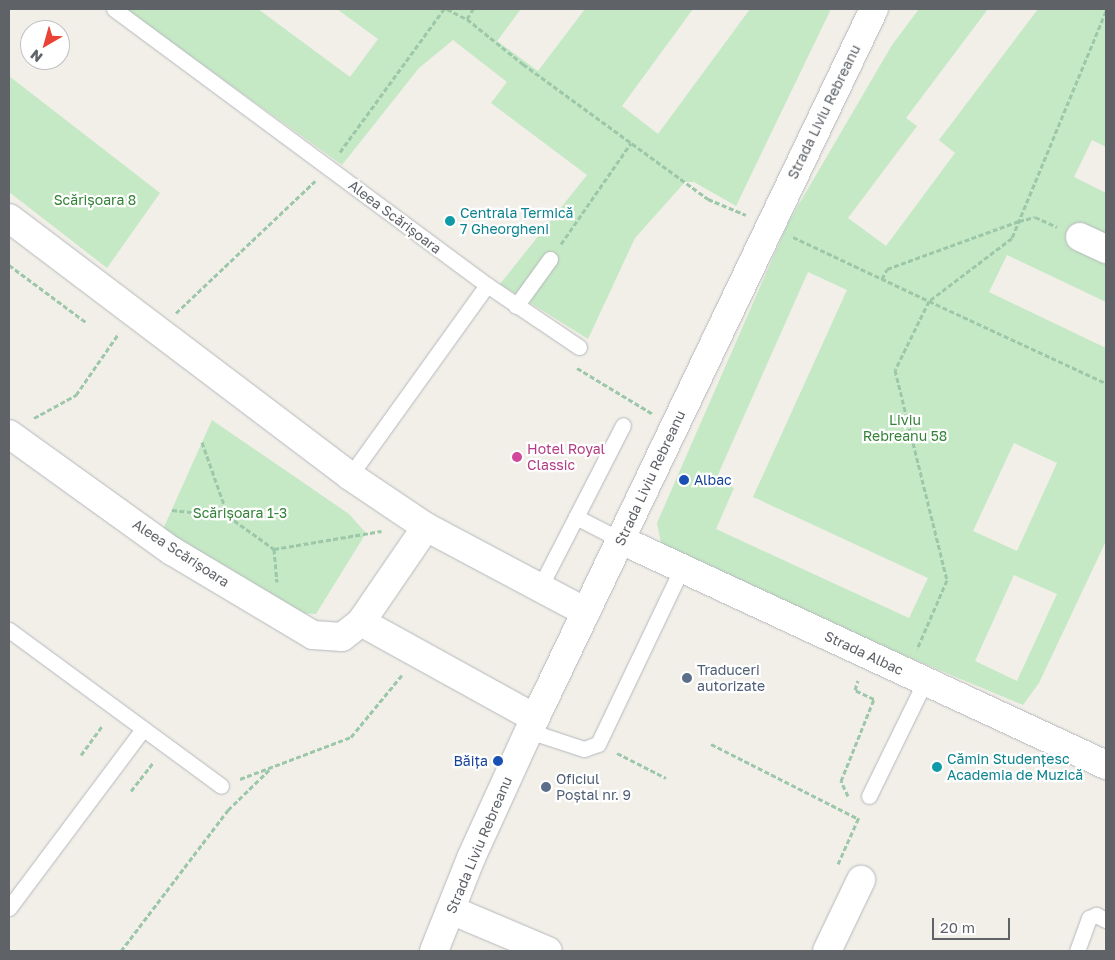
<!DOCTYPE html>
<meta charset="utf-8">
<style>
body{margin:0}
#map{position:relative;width:1115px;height:960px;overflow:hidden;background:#f1efe8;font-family:"Golos Text",sans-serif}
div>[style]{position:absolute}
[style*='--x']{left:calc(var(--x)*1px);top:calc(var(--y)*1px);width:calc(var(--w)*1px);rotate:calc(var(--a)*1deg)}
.green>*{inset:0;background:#c5e8c5}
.path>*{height:3px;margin-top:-1.5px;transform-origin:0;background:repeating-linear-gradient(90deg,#9cc7a9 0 5px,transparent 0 7.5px)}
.roads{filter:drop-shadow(0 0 1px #b5b8bc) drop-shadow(0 0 1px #b5b8bc)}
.lane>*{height:15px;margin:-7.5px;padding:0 7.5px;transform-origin:7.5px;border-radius:7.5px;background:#fff}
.street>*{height:28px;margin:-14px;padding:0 14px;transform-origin:14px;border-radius:14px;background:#fff}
.secondary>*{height:28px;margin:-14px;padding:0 14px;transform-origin:14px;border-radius:14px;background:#fff}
.dots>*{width:14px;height:14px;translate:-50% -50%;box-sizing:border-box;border:2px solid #fff;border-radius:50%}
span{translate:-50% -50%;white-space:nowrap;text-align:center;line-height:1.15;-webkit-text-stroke:4.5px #fff;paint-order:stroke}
.street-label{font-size:14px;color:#5f6368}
.park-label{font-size:14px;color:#348238}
.culture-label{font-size:14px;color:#0d838f}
.left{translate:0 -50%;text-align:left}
.hotel-label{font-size:14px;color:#b23c85}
.transit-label{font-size:14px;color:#164399}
.right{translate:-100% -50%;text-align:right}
.service-label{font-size:14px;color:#4e5e75}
.frame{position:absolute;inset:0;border:10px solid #5f6368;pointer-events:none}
.north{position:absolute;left:20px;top:20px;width:50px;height:50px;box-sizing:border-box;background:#fff;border:1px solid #bfc1c3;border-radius:50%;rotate:218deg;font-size:14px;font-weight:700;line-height:20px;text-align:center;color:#5f6368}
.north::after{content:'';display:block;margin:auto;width:18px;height:22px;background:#ea4335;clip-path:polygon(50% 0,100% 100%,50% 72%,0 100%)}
.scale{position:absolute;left:932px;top:918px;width:78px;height:22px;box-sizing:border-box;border:2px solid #5f6368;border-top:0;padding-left:6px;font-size:15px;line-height:18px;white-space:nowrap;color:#5f6368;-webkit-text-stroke:4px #fff;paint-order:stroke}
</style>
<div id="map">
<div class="green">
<div style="clip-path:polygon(125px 9px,258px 9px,350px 77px,378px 39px,337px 9px,521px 9px,497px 41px,538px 71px,585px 9px,693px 9px,622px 106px,658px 134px,750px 9px,831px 9px,736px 206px,694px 182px,685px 182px,635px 238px,588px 339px,500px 284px,587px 175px,491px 103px,507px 82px,453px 40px,419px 68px,342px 165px)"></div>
<div style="clip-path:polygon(evenodd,919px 9px,988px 9px,906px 118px,917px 126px,848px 218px,886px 246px,955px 153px,939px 140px,1038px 9px,1106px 9px,1106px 147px,1092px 140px,1074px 177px,1106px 193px,1106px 302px,1007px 255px,989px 292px,1106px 348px,1106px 541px,1039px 683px,1023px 705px,889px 649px,661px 543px,657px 523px,788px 223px,892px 45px,919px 9px,808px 272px,847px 290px,753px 497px,928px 578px,909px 618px,716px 529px,734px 488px,716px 479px,808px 272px,919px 9px,1014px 443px,1057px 463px,1017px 551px,973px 531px,1014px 443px,919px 9px,1014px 575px,1057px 594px,1017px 681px,975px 661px,1014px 575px)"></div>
<div style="clip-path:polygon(9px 76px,160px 193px,107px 268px,9px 192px)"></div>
<div style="clip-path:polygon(212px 420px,349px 514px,366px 533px,316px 614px,290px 613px,160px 536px)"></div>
</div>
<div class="path">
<div style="--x:447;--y:9;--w:22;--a:27"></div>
<div style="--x:467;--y:19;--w:72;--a:38.8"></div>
<div style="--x:523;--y:64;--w:229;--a:36.1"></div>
<div style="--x:708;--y:199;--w:41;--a:22.8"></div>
<div style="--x:1106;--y:11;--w:246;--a:112.5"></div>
<div style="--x:1012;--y:238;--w:104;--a:142.8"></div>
<div style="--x:929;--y:301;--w:195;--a:24.9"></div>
<div style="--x:467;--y:19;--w:12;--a:-59"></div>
<div style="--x:340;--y:152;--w:177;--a:-54"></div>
<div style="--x:793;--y:237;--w:150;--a:25.2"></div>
<div style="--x:929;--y:301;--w:77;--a:116.2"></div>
<div style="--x:895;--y:370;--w:216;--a:76.1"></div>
<div style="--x:947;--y:580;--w:75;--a:113.5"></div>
<div style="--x:561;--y:244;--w:123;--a:-55.3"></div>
<div style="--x:9;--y:265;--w:97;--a:36.6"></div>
<div style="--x:882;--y:279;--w:11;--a:-63"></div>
<div style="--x:887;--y:269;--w:140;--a:-20"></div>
<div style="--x:1019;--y:221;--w:16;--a:-14"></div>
<div style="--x:1035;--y:217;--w:24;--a:24"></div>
<div style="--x:176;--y:313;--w:192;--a:-43.5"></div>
<div style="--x:577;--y:368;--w:89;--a:31.2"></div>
<div style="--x:34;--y:418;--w:48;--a:-28.7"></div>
<div style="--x:76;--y:395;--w:75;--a:-55.3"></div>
<div style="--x:202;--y:442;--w:78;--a:70.6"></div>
<div style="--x:172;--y:510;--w:56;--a:6.1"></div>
<div style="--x:228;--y:516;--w:57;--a:35.7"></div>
<div style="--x:274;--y:549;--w:33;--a:85"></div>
<div style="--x:274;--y:549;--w:109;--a:-9.5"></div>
<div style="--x:711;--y:744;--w:166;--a:26.9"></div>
<div style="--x:617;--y:753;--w:55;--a:27"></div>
<div style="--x:81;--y:755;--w:37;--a:-54"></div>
<div style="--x:240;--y:779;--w:119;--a:-20.7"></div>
<div style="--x:351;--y:737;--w:80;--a:-50.6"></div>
<div style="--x:131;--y:791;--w:37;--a:-52"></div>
<div style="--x:848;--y:796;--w:17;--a:-115"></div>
<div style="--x:841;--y:781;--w:88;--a:-68.1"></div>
<div style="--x:874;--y:699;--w:21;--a:-155"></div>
<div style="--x:855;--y:690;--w:10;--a:-73"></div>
<div style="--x:838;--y:864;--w:51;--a:-65.9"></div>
<div style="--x:121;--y:951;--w:177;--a:-52.8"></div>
<div style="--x:228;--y:810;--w:60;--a:-44.3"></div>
</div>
<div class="roads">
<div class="lane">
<div style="--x:114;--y:9;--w:464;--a:36.5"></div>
<div style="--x:487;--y:285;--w:235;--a:125.7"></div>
<div style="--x:487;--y:285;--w:111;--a:34"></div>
<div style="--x:516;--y:306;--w:58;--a:-54.1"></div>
<div style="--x:576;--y:517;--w:103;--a:-62.9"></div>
<div style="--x:540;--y:587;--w:79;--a:-62.8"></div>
<div style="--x:576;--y:517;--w:51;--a:27.1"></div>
<div style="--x:9;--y:630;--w:263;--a:36.3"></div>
<div style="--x:529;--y:731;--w:58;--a:18.1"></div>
<div style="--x:584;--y:749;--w:15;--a:-20"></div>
<div style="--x:598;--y:744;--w:195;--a:-64.5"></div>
<div style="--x:869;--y:796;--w:128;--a:-64"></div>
<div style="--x:9;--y:908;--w:224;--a:-53.2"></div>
<div style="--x:1077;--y:951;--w:35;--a:-70"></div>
<div style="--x:1089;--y:918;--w:8;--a:-23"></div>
<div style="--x:1096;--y:915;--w:11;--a:27"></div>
</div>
<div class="street">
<div style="--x:9;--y:218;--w:428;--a:37.1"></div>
<div style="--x:350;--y:476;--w:92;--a:33.9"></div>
<div style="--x:426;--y:527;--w:181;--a:28"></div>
<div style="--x:1080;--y:237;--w:29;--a:25"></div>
<div style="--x:9;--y:434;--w:201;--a:35.7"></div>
<div style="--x:172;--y:551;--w:164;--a:30.8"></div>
<div style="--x:313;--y:635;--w:29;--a:4"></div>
<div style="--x:342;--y:637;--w:24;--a:-38"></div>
<div style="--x:361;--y:622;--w:199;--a:28.9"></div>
<div style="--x:621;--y:540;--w:535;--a:24.89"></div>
<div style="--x:361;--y:622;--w:115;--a:-55.6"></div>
<div style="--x:451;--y:910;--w:105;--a:22.9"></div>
<div style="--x:827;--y:951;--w:79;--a:-64.4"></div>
</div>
<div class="secondary">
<div style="--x:434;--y:951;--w:100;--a:-68.3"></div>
<div style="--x:471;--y:858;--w:140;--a:-65.5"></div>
<div style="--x:529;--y:731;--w:800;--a:-64.46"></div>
</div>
</div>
<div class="dots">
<div style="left:450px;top:221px;background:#0f9aa8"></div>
<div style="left:517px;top:457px;background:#d1479c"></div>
<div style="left:684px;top:480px;background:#1a4fb4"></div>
<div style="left:687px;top:678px;background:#5c6f8a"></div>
<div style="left:498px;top:761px;background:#1a4fb4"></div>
<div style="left:937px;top:767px;background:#0f9aa8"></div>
<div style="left:546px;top:787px;background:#5c6f8a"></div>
</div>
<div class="street-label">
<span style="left:824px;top:112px;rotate:-64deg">Strada Liviu Rebreanu</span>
<span style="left:395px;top:217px;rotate:37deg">Aleea Scărișoara</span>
<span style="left:650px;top:478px;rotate:-65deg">Strada Liviu Rebreanu</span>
<span style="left:181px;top:553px;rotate:33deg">Aleea Scărișoara</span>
<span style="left:864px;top:653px;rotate:25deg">Strada Albac</span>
<span style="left:479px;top:845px;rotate:-67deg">Strada Liviu Rebreanu</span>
</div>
<div class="park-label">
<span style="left:95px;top:200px">Scărișoara 8</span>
<span style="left:905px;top:428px">Liviu<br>Rebreanu 58</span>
<span style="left:240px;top:513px">Scărișoara 1-3</span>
</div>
<div class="culture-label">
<span class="left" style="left:460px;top:221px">Centrala Termică<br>7 Gheorgheni</span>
<span class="left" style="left:947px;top:767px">Cămin Studențesc<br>Academia de Muzică</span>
</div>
<div class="hotel-label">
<span class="left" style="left:527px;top:457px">Hotel Royal<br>Classic</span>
</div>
<div class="transit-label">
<span class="left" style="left:694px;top:480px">Albac</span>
<span class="right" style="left:488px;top:761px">Băița</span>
</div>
<div class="service-label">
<span class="left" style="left:697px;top:678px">Traduceri<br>autorizate</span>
<span class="left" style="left:556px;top:787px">Oficiul<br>Poștal nr. 9</span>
</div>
<div class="frame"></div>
<div class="north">N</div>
<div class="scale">20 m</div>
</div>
